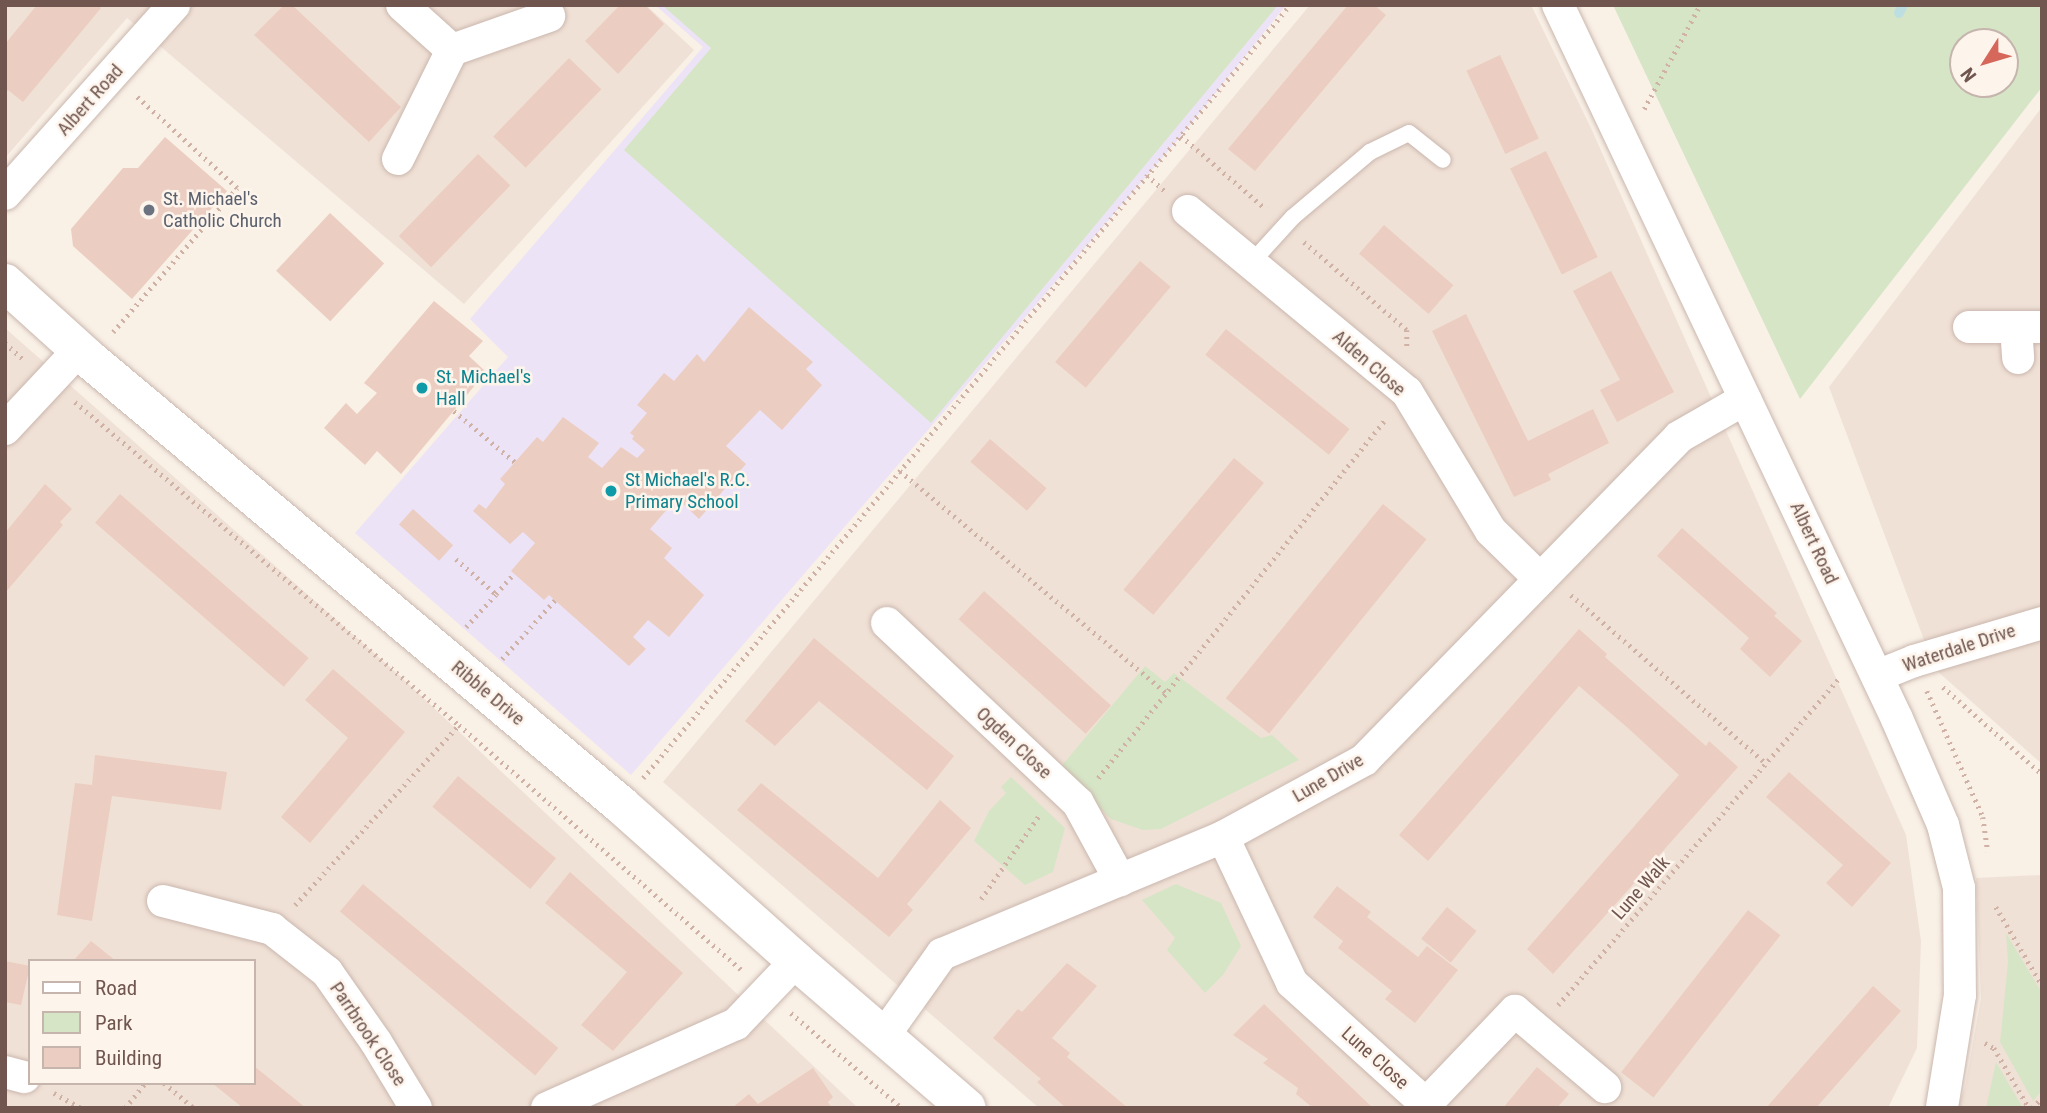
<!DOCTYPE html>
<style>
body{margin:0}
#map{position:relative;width:2047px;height:1113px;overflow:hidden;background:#f9f0e6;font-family:"Roboto Condensed",sans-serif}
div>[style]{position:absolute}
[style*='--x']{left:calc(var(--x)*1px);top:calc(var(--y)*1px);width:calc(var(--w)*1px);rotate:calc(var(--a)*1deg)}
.residential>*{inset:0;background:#f0e1d6}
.education>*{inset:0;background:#ede3f6}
.green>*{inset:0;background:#d6e5c6}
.stream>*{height:10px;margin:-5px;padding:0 5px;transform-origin:5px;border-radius:5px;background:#bddfe1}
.building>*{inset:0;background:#eccdc1;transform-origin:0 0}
.path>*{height:4.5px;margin-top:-2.25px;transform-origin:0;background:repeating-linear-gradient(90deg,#d0b1a5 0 2px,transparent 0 7px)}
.roads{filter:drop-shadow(0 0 2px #cab7ae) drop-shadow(0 0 2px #cab7ae)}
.service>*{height:16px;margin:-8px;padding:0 8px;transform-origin:8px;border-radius:8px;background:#fff}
.minor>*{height:32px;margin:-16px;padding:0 16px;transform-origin:16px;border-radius:16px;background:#fff}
.tertiary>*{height:38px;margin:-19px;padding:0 19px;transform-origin:19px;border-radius:19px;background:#fff}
.dots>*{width:19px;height:19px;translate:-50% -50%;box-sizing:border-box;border:4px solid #fdf4ec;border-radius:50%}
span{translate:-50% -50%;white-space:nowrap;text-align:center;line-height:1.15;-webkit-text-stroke:5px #fdf4ec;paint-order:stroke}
.street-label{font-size:19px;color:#70564e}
.worship-label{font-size:19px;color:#5b616d}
.left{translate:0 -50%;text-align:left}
.culture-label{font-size:19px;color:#0d838f}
.frame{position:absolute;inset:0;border:7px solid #70564e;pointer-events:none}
.legend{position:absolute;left:28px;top:959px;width:228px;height:126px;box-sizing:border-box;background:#fdf4ec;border:2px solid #c5b5ad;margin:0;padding:9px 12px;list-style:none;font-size:21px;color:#70564e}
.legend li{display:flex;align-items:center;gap:14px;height:35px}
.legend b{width:35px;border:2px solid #c5b5ad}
.north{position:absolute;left:1949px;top:28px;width:70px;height:70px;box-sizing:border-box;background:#fdf4ec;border:2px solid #c5b5ad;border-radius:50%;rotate:233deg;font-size:19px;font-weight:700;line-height:28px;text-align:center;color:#70564e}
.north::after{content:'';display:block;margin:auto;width:24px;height:32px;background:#d5685a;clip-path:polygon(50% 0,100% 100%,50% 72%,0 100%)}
</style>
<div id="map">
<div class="residential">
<div style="clip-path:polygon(5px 5px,646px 5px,694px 50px,464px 304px,127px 18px,5px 158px)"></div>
<div style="clip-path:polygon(1310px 5px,1531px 5px,1591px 128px,1906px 835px,1921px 941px,1917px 1048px,1888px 1108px,1039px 1108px,663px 782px)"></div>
<div style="clip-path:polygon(2042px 107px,2042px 764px,1935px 669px,1829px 387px)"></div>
<div style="clip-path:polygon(evenodd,5px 328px,400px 676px,858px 1108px,5px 1108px,5px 328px,30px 961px,254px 961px,254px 1083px,30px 1083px,30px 961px)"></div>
<div style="clip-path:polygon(2042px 875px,2042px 1108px,1957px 1108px,1965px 1087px,1981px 998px,1976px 878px)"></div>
</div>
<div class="education">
<div style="clip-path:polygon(655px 5px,1286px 5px,1181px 136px,631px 775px,355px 533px,508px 357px,470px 319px,703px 47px)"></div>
</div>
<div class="green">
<div style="clip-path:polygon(662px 5px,1278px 5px,931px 423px,624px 150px,711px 48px)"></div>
<div style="clip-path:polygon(evenodd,1613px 5px,2042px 5px,2042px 87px,1800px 399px,1613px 5px,1963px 42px,2005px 42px,2005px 84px,1963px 84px,1963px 42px)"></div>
<div style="clip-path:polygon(1145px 666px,1165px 682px,1174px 673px,1261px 738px,1272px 735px,1299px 760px,1161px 829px,1143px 830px,1111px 819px,1059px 769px)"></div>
<div style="clip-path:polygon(1011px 777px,1065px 828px,1053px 872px,1025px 885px,974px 841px,989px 811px,1006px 793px,1001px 787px)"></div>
<div style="clip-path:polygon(1176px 884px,1221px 903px,1241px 946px,1223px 975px,1205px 993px,1167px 950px,1175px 938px,1142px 900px)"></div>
<div style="clip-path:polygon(2006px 933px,2042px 993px,2042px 1090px,2033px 1101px,2000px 1042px,2008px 962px)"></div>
<div style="clip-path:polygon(1996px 1062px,2023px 1108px,1986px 1108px)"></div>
</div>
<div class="stream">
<div style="--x:1899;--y:13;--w:9;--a:-63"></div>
</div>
<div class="building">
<div style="clip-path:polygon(37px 5px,97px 5px,101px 8px,23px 102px,8px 90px,5px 93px,5px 44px)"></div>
<div style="clip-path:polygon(284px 5px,292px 5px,401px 107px,369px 142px,254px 35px)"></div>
<div style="clip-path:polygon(620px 5px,645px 5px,664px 24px,618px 74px,585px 41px)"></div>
<div style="clip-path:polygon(1348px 5px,1374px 5px,1386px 15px,1255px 171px,1228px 149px)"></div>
<div style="left:1500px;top:55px;width:92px;height:37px;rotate:65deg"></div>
<div style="left:569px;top:58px;width:45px;height:109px;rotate:44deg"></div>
<div style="clip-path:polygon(165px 137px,227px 191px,132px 299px,73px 246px,71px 229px,123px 168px,138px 168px)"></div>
<div style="left:1546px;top:151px;width:118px;height:40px;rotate:64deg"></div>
<div style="left:478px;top:154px;width:45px;height:114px;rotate:44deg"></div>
<div style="left:330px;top:213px;width:74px;height:79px;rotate:43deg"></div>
<div style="left:1384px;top:225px;width:92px;height:38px;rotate:41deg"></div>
<div style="left:1140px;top:261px;width:40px;height:132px;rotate:40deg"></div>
<div style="clip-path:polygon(1611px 271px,1674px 392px,1617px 422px,1600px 390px,1620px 380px,1573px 291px)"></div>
<div style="clip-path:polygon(434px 301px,483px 341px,469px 356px,486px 372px,401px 474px,377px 451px,365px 465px,324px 428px,346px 403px,357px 414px,377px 393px,364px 383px)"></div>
<div style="clip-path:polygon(749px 307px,813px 362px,806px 369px,822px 385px,782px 430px,760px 410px,726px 446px,746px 464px,699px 519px,677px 498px,650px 529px,672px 548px,664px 558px,704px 595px,669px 637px,648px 620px,633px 637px,646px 649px,629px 666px,549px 595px,544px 600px,511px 571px,535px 543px,523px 532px,510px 544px,473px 511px,479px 504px,486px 509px,505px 484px,500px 479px,537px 437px,543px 442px,563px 417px,599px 443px,588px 457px,602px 468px,621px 447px,637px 458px,645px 450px,632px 439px,634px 436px,630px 433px,647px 413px,637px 405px,664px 373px,674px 381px,697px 354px,704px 362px)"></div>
<div style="clip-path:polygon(1466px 314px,1528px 441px,1593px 409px,1609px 443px,1548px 474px,1551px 480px,1514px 497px,1432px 331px)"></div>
<div style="left:1226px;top:329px;width:159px;height:33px;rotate:39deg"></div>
<div style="left:990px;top:439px;width:75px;height:30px;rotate:41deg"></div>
<div style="left:1234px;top:458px;width:39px;height:172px;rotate:40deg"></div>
<div style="clip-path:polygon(45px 484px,72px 509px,60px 522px,63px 525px,5px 593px,5px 533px)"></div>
<div style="left:120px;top:494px;width:250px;height:38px;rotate:41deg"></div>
<div style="left:1383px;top:504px;width:56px;height:250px;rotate:39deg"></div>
<div style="left:413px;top:509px;width:54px;height:21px;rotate:42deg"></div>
<div style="clip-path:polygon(1682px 528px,1777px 613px,1774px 616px,1802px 641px,1770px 677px,1740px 649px,1749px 638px,1657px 556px)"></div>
<div style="left:984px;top:591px;width:171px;height:38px;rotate:42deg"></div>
<div style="clip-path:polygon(1579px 629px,1607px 654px,1605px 657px,1706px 746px,1709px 741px,1738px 767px,1553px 974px,1527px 949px,1679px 775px,1629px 729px,1579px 686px,1428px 861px,1399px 835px)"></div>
<div style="clip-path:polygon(814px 638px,954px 756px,927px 790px,819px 701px,775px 746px,745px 721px)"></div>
<div style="clip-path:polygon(333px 669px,405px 732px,310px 843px,281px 817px,348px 738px,305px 700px)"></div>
<div style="clip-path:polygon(95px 755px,227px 772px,221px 810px,112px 796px,92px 921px,57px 915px,75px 783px,92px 785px)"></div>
<div style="clip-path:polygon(1789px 772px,1891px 863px,1852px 907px,1826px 883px,1843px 865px,1766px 797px)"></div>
<div style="left:458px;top:776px;width:128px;height:40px;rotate:40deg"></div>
<div style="clip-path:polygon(761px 783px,878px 878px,940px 800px,971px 828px,907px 904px,913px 910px,889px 937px,737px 810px)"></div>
<div style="clip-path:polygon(570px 872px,683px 973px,613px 1051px,581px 1025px,627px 972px,545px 903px)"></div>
<div style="left:363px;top:884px;width:255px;height:36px;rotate:40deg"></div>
<div style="clip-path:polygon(1337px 886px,1371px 912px,1367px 917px,1418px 957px,1427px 946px,1458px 970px,1415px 1023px,1385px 999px,1392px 991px,1338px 948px,1343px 941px,1313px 917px)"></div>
<div style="left:1447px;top:907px;width:38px;height:41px;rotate:39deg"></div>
<div style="left:1748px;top:910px;width:41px;height:206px;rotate:38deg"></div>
<div style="clip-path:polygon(91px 941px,116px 961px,73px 961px)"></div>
<div style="clip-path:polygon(5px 961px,30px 966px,21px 1005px,5px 1002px)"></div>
<div style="clip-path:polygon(1067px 963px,1097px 986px,1052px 1038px,1070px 1053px,1067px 1057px,1128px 1108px,1066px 1108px,1037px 1082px,1041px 1079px,993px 1038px,1018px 1009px,1022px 1012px)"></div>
<div style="clip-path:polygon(1873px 986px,1901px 1011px,1816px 1108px,1766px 1108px)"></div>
<div style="clip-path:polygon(1264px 1004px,1373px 1108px,1313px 1108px,1296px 1094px,1298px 1088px,1263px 1063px,1268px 1059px,1233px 1035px)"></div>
<div style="clip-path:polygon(254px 1066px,306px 1108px,243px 1108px,212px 1083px,254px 1083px)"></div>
<div style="clip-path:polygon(1537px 1067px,1569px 1094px,1557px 1108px,1503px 1108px)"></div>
<div style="clip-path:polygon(813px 1068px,833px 1097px,828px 1102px,832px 1108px,732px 1108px,749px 1094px,758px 1104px)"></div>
</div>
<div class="path">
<div style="--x:1644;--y:109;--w:118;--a:-61.7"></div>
<div style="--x:1181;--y:136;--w:112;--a:40.7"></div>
<div style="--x:1147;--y:175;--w:24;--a:42"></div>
<div style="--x:1304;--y:242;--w:135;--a:40.5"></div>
<div style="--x:1407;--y:330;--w:17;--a:90"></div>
<div style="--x:113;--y:332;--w:190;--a:-49.3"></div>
<div style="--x:237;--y:188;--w:137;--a:-137.7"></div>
<div style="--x:5;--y:343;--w:27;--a:42"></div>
<div style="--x:75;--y:402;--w:502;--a:40.07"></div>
<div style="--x:459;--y:725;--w:374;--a:40.9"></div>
<div style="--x:454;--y:411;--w:80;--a:39.9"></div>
<div style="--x:900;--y:471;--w:346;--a:39.8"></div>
<div style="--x:456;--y:559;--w:53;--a:41.2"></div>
<div style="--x:496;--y:594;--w:28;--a:-49"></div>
<div style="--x:1571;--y:595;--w:259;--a:40.8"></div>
<div style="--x:466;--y:627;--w:45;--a:-47.7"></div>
<div style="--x:502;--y:659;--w:79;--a:-48.1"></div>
<div style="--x:1943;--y:687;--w:132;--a:41.3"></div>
<div style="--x:1927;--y:691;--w:138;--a:66"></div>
<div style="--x:1983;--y:817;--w:35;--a:82"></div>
<div style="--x:643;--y:778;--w:1008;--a:-50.07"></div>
<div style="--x:1098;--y:778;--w:461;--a:-51.3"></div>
<div style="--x:981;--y:899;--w:103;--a:-55.2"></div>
<div style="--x:295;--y:905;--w:244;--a:-47.7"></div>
<div style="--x:1996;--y:907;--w:91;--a:59.5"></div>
<div style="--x:1558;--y:1005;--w:433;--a:-49.3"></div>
<div style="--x:791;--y:1013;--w:146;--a:40.6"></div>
<div style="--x:1985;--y:1043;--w:10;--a:29"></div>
<div style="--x:1994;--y:1048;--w:69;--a:59.7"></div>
<div style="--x:164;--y:1083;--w:39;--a:40"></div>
<div style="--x:54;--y:1093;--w:31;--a:29"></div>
<div style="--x:125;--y:1108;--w:32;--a:-51"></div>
<div style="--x:2032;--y:1108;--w:14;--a:-45"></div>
</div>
<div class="roads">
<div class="service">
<div style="--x:1251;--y:263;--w:62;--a:-47.6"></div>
<div style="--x:1293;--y:217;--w:101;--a:-40.2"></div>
<div style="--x:1370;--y:152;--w:43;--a:-26"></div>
<div style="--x:1409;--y:133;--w:43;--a:38.5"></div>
</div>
<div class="minor">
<div style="--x:402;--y:5;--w:67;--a:42"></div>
<div style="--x:1558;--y:5;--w:790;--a:64.6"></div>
<div style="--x:1897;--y:719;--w:116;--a:66.5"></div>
<div style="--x:1943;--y:825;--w:65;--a:75.7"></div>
<div style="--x:1959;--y:888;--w:107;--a:89.5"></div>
<div style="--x:1960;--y:995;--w:114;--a:99.1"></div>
<div style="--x:398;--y:159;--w:122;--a:-63.6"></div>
<div style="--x:452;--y:50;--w:103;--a:-19.3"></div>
<div style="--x:5;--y:194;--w:254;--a:-48.2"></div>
<div style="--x:1188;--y:211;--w:284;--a:39.6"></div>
<div style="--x:1407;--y:392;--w:162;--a:58.9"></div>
<div style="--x:1491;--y:531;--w:69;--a:44.4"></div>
<div style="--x:1969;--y:327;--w:73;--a:0"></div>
<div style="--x:2016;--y:327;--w:31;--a:86"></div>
<div style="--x:5;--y:429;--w:108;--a:-46.9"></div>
<div style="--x:887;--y:623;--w:262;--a:43.3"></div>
<div style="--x:1078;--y:803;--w:88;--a:61.4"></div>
<div style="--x:1877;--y:676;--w:40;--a:-22"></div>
<div style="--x:1914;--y:661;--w:134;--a:-16.5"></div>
<div style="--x:1223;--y:837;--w:161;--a:64.7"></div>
<div style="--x:1292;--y:983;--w:181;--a:42.1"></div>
<div style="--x:1426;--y:1104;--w:129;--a:-46.3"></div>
<div style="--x:1515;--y:1011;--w:118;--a:40.2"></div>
<div style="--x:163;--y:901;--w:113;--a:14.4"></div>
<div style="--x:272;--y:929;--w:70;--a:38"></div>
<div style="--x:327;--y:972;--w:85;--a:55"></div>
<div style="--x:376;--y:1042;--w:77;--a:58.8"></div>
<div style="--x:883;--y:1037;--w:102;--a:-54.6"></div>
<div style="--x:942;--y:954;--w:304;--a:-22.6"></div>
<div style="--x:1223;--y:837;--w:161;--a:-28.6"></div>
<div style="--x:1364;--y:760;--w:451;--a:-45.7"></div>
<div style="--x:1679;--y:437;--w:76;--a:-29.9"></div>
<div style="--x:5;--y:1072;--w:20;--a:15"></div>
<div style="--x:547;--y:1108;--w:207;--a:-24"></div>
<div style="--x:736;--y:1024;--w:87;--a:-46.4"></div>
</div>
<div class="tertiary">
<div style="--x:5;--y:283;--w:113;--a:42.1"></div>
<div style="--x:89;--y:359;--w:694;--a:39.97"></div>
<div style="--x:621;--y:805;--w:234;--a:41.7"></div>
<div style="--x:796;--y:961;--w:225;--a:40.7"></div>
</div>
</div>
<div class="dots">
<div style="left:149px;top:210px;background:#6b7280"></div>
<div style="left:422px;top:388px;background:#0f9aa8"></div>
<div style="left:611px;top:491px;background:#0f9aa8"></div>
</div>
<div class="street-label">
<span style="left:90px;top:100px;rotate:-48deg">Albert Road</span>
<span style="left:1369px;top:363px;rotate:41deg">Alden Close</span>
<span style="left:1814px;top:543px;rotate:65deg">Albert Road</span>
<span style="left:1959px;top:648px;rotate:-18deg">Waterdale Drive</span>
<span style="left:488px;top:693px;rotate:40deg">Ribble Drive</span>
<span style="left:1014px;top:743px;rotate:43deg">Ogden Close</span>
<span style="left:1328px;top:778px;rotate:-30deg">Lune Drive</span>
<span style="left:1641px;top:888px;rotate:-49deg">Lune Walk</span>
<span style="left:368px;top:1034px;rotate:56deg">Parrbrook Close</span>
<span style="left:1375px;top:1058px;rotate:42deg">Lune Close</span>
</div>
<div class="worship-label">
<span class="left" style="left:163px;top:210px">St. Michael's<br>Catholic Church</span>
</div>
<div class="culture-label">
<span class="left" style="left:436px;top:388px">St. Michael's<br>Hall</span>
<span class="left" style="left:625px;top:491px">St Michael's R.C.<br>Primary School</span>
</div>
<div class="frame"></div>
<ul class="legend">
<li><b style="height:9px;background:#fff"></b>Road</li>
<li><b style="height:19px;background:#d6e5c6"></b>Park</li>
<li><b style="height:19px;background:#eccdc1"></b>Building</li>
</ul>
<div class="north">N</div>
</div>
